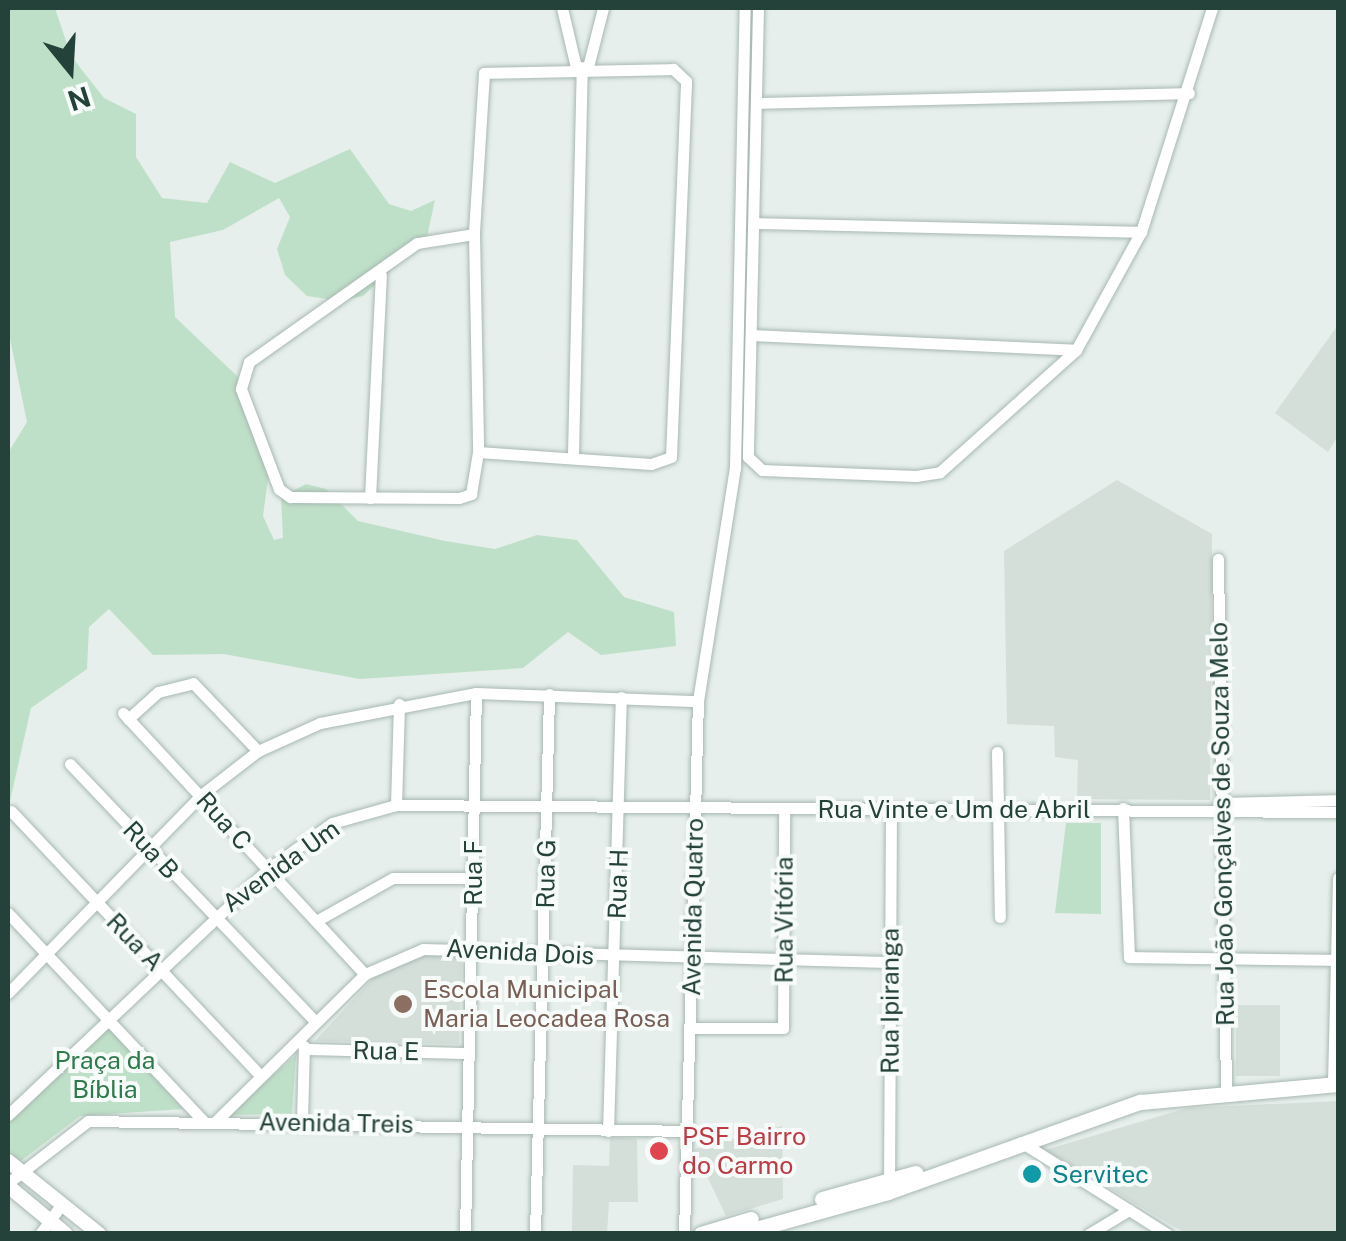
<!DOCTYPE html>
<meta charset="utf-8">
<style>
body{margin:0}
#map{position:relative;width:1346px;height:1241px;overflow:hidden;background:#e6efeb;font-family:"Public Sans",sans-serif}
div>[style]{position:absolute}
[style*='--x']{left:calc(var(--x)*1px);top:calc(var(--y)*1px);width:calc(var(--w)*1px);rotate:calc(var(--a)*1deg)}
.built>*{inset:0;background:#d4dfda;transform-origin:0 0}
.green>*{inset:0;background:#bfe0c8}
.roads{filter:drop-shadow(0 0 2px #a8b8b2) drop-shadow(0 0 2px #a8b8b2)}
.minor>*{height:11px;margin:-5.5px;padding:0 5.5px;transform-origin:5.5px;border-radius:5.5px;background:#fff}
.tertiary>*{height:14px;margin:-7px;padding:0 7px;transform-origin:7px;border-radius:7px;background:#fff}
.secondary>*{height:15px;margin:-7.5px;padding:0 7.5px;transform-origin:7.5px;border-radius:7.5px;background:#fff}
.dots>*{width:28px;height:28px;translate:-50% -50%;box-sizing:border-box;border:5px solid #f7fbf9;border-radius:50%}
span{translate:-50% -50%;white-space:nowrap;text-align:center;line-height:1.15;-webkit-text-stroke:8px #f7fbf9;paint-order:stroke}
.street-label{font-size:25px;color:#24423a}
.education-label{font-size:25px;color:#785e54}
.left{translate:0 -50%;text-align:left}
.park-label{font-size:25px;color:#2d7a4b}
.health-label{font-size:25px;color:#be3a42}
.culture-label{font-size:25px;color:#0d838f}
.frame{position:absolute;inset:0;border:10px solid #24423a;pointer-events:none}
.north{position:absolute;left:20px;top:20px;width:100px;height:100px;-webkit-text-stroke:8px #f7fbf9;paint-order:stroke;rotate:162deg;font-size:28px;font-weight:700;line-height:40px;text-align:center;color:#24423a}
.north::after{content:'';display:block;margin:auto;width:35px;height:45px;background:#24423a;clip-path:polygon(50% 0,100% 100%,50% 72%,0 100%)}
</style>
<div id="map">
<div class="built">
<div style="clip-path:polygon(1338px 325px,1338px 436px,1328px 452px,1275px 413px)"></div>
<div style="clip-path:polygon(1117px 480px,1212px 534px,1210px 800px,1077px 799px,1078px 760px,1055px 757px,1054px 726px,1007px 724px,1004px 551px)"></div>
<div style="clip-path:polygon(422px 955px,462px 956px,459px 1044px,315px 1041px,376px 975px)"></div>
<div style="left:1236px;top:1005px;width:44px;height:71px"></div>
<div style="clip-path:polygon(1338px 1101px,1338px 1233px,1185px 1233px,1045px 1150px,1187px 1108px)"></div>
<div style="clip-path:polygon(782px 1126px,783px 1199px,726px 1216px,694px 1149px)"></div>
<div style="clip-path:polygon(610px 1137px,637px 1139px,638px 1202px,609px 1202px,607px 1233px,572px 1233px,573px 1165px,609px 1166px)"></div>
</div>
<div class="green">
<div style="clip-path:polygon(8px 8px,55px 8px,71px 56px,104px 98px,136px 114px,136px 157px,162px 198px,207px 203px,230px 162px,275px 183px,350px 149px,389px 204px,411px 211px,435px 200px,427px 237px,363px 296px,341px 301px,307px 296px,285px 275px,277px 249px,290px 217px,279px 198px,223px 230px,170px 242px,175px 317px,238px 377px,269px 472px,263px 516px,274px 540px,283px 538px,281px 497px,306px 484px,326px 489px,358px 521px,445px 541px,495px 549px,537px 535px,577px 540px,624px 597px,674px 612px,676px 646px,601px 655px,568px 632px,523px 668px,360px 679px,224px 654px,153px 655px,109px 609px,89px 627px,87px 669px,31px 708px,8px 810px,8px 453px,27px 422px,8px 329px)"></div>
<div style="clip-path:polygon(1066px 823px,1101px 823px,1101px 914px,1055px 913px)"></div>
<div style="clip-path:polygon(108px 1026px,183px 1109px,80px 1116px,21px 1161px,8px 1152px,8px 1119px)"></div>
<div style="clip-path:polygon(296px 1055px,292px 1114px,229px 1115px,233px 1110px)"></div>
</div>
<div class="roads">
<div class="minor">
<div style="--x:562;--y:8;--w:61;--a:76.7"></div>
<div style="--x:758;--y:8;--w:449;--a:91.3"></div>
<div style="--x:748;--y:457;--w:19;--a:43"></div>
<div style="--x:762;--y:470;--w:154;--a:2.2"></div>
<div style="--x:916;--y:476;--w:24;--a:-9"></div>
<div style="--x:940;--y:472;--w:183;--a:-41.9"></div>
<div style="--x:1076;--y:350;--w:135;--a:-61.2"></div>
<div style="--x:1141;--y:232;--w:235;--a:-72.4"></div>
<div style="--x:588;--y:67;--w:61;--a:-75.7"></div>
<div style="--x:756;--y:103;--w:433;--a:-1.3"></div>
<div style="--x:754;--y:223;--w:387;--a:1.3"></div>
<div style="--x:474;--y:234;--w:58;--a:171"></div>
<div style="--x:417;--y:243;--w:206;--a:144.7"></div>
<div style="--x:249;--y:362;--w:28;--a:107"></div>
<div style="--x:241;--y:389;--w:107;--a:69.2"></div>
<div style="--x:279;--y:489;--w:14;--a:36"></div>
<div style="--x:290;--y:497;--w:169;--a:0.3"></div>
<div style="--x:459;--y:498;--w:13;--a:-18"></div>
<div style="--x:471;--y:494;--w:43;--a:-80.5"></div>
<div style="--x:478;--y:452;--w:173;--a:4"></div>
<div style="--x:651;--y:464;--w:21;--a:-19"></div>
<div style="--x:671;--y:457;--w:376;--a:-87.7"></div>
<div style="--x:686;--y:81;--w:18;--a:-137"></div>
<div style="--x:673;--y:69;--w:189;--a:178.8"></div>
<div style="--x:484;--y:73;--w:161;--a:93.6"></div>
<div style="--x:474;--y:234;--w:218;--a:88.9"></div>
<div style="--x:751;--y:335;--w:325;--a:2.6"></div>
<div style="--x:573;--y:455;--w:388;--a:-88.7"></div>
<div style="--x:370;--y:498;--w:223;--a:-87.2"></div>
<div style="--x:1218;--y:559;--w:530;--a:89.14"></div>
<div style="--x:123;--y:713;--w:356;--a:47.2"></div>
<div style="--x:128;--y:719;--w:40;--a:-42"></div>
<div style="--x:158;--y:692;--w:36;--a:-14"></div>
<div style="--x:193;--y:683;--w:94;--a:46.3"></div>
<div style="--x:997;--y:752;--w:165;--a:89"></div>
<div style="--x:70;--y:764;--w:355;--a:46.4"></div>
<div style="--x:1219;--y:803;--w:119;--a:-1.4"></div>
<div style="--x:396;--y:805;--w:101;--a:-88.3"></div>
<div style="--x:1123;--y:808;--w:149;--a:87.7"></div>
<div style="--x:1129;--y:957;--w:209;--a:0.8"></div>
<div style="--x:11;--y:811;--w:361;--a:46.7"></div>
<div style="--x:8;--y:913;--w:285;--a:46.8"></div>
<div style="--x:316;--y:921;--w:88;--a:-29.2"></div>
<div style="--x:393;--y:878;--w:80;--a:0"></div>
<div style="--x:8;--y:993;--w:277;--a:-45.7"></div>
<div style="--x:201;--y:795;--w:72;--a:-37.7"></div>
<div style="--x:258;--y:751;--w:68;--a:-24.3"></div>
<div style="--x:320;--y:723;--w:159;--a:-10.9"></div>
<div style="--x:476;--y:693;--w:222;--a:2.1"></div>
<div style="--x:691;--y:1028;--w:92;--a:0"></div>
<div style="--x:783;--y:1028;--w:219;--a:-89.7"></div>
<div style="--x:304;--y:1049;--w:164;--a:1.4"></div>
<div style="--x:1333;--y:1084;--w:206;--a:-88.6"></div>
<div style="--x:8;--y:1115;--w:358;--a:-43.4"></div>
<div style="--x:268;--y:869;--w:79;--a:-35.7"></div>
<div style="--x:332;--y:823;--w:66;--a:-15.7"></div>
<div style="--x:396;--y:805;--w:942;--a:0.43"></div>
<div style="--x:216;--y:1121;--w:209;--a:-44.6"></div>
<div style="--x:365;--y:974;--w:63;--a:-23.3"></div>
<div style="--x:423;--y:949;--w:467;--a:1.6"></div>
<div style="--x:302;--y:1121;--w:75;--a:-88.5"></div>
<div style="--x:608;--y:1131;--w:434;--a:-88.3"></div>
<div style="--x:1021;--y:1142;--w:173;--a:32.2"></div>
<div style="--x:8;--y:1183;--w:101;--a:-37.8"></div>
<div style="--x:88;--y:1121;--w:600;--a:0.95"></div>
<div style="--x:889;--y:1188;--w:378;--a:-89.7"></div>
<div style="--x:40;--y:1234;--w:37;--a:-54"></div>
<div style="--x:465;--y:1234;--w:541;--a:-88.84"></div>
<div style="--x:535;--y:1234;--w:540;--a:-88.51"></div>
<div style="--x:684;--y:1234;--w:533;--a:-88.5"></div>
<div style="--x:698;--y:701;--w:236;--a:-81"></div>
<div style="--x:735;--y:468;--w:460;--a:-88.8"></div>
<div style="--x:1089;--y:1234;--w:47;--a:-31"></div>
</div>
<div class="tertiary">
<div style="--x:8;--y:1161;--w:117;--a:38.7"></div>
<div style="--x:8;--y:1186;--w:75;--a:39.6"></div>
</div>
<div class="secondary">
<div style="--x:822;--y:1199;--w:97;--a:-15.6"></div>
<div style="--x:701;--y:1234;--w:52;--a:-16.7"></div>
<div style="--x:738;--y:1234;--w:156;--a:-15.6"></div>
<div style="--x:888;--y:1192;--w:268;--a:-19.7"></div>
<div style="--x:1140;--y:1102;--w:199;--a:-5.2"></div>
</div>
</div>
<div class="dots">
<div style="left:403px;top:1004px;background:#8d6e63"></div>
<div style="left:659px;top:1151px;background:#e0444e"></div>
<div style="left:1032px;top:1174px;background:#0f9aa8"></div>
</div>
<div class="street-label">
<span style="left:954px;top:809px">Rua Vinte e Um de Abril</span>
<span style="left:224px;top:821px;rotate:48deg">Rua C</span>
<span style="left:1222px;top:824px;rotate:-91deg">Rua João Gonçalves de Souza Melo</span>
<span style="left:151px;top:850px;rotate:47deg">Rua B</span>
<span style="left:281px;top:866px;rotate:-36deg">Avenida Um</span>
<span style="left:473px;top:873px;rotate:-90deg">Rua F</span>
<span style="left:546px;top:874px;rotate:-89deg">Rua G</span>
<span style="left:618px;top:884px;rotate:-88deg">Rua H</span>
<span style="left:693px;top:907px;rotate:-89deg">Avenida Quatro</span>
<span style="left:784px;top:920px;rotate:-90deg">Rua Vitória</span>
<span style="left:135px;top:942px;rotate:46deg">Rua A</span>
<span style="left:520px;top:952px;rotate:3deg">Avenida Dois</span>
<span style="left:890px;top:1001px;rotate:-90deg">Rua Ipiranga</span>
<span style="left:386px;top:1051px;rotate:1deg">Rua E</span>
<span style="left:336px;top:1123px;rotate:1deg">Avenida Treis</span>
</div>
<div class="education-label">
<span class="left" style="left:423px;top:1004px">Escola Municipal<br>Maria Leocadea Rosa</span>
</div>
<div class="park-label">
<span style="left:105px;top:1075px">Praça da<br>Bíblia</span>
</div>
<div class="health-label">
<span class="left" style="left:682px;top:1151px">PSF Bairro<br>do Carmo</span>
</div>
<div class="culture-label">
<span class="left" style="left:1052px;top:1174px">Servitec</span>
</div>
<div class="frame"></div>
<div class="north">N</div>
</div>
